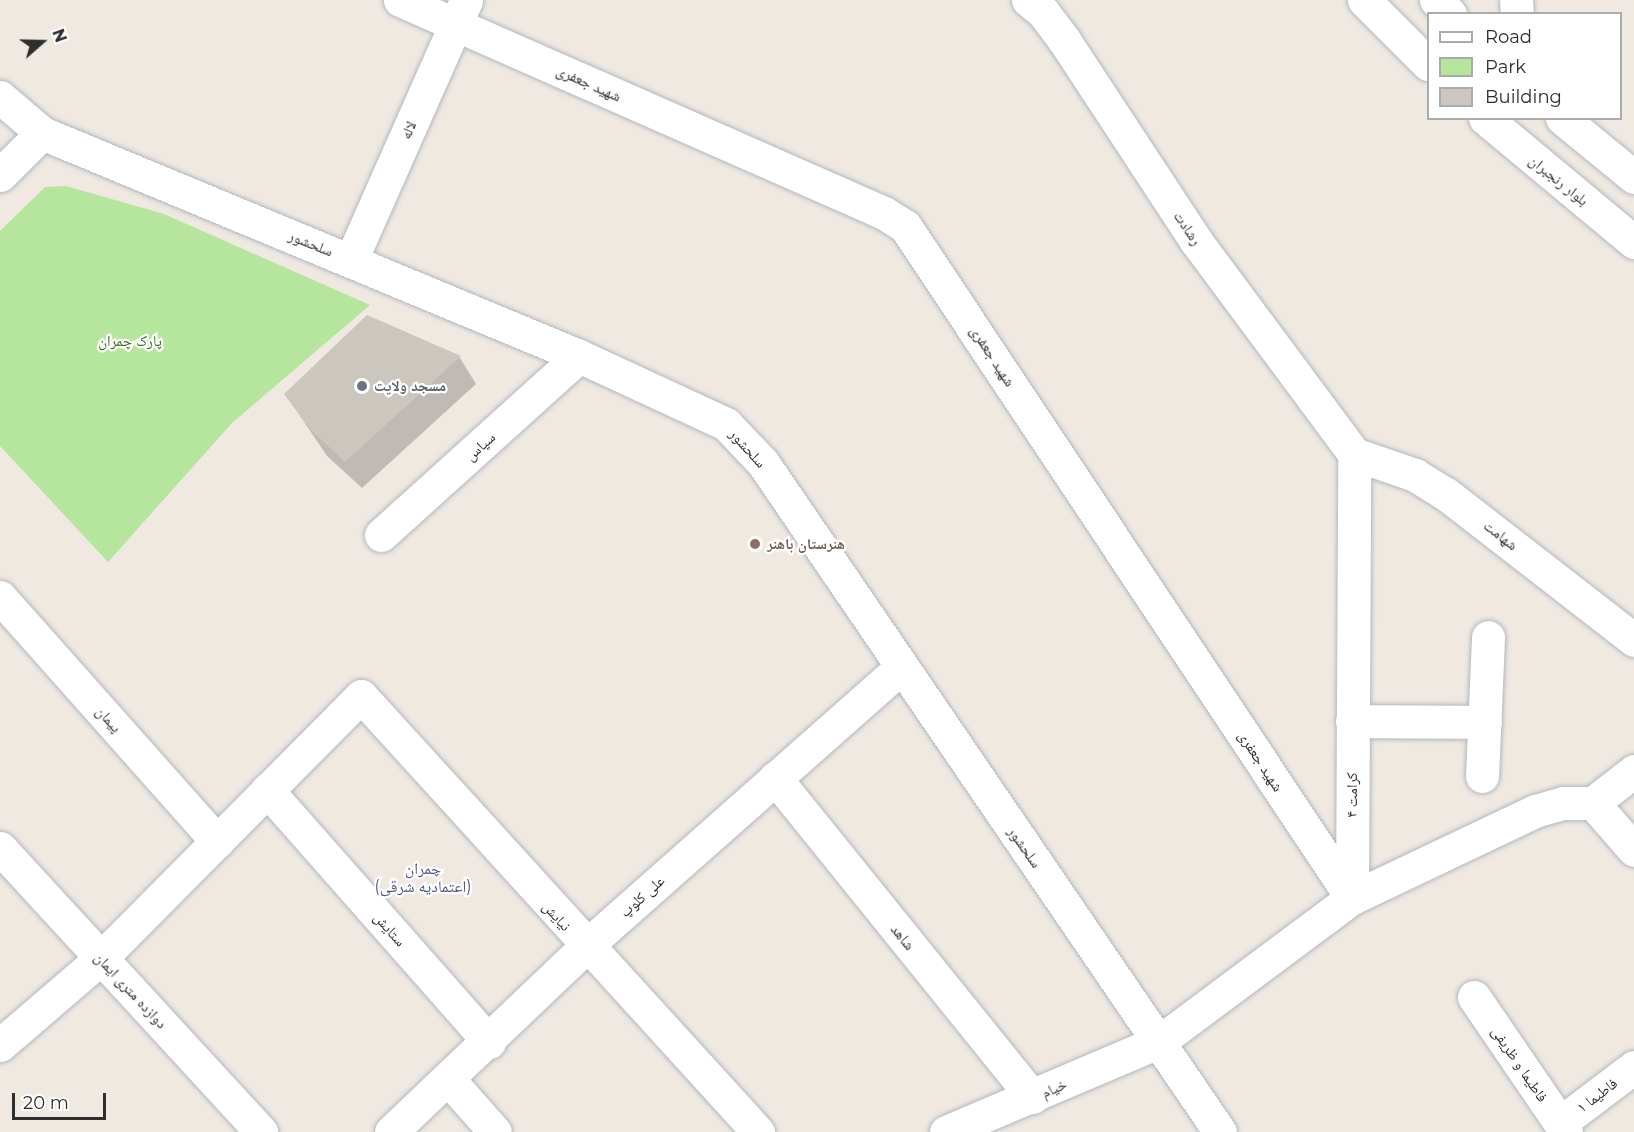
<!DOCTYPE html>
<meta charset="utf-8">
<style>
body{margin:0}
#map{position:relative;width:1634px;height:1132px;overflow:hidden;background:#efe9e1;font-family:Montserrat,"Noto Naskh Arabic",sans-serif}
div>[style]{position:absolute}
[style*='--x']{left:calc(var(--x)*1px);top:calc(var(--y)*1px);width:calc(var(--w)*1px);rotate:calc(var(--a)*1deg)}
.green>*{inset:0;background:#b6e59e}
.shadow>*{inset:0;background:#0003}
.building>*{inset:0;background:#cbc7bf}
.roads{filter:drop-shadow(0 0 2px #b4b7c1) drop-shadow(0 0 2px #b4b7c1)}
.minor>*{height:33px;margin:-16.5px;padding:0 16.5px;transform-origin:16.5px;border-radius:16.5px;background:#fff}
.tertiary>*{height:33px;margin:-16.5px;padding:0 16.5px;transform-origin:16.5px;border-radius:16.5px;background:#fff}
.secondary>*{height:33px;margin:-16.5px;padding:0 16.5px;transform-origin:16.5px;border-radius:16.5px;background:#fff}
.dots>*{width:16px;height:16px;translate:-50% -50%;box-sizing:border-box;border:3px solid #fff;border-radius:50%}
span{translate:-50% -50%;white-space:nowrap;text-align:center;line-height:1.15;-webkit-text-stroke:4.5px #fff;paint-order:stroke}
.street-label{font-size:15px;color:#2e2e2e}
.park-label{font-size:15px;color:#2c6e1b}
.worship-label{font-size:15px;color:#5b616d;font-weight:700}
.left{translate:0 -50%;text-align:left}
.education-label{font-size:15px;color:#785e54;font-weight:700}
.neighbourhood-label{font-size:16px;color:#4d5680}
.legend{position:absolute;left:1427px;top:12px;width:195px;height:108px;box-sizing:border-box;background:#fff;border:2px solid #ababab;margin:0;padding:8px 10px;list-style:none;font-size:18px;color:#2e2e2e}
.legend li{display:flex;align-items:center;gap:12px;height:30px}
.legend b{width:30px;border:2px solid #ababab}
.north{position:absolute;left:12px;top:12px;width:60px;height:60px;-webkit-text-stroke:4px #fff;paint-order:stroke;rotate:70deg;font-size:16px;font-weight:700;line-height:24px;text-align:center;color:#2e2e2e}
.north::after{content:'';display:block;margin:auto;width:21px;height:27px;background:#2e2e2e;clip-path:polygon(50% 0,100% 100%,50% 72%,0 100%)}
.scale{position:absolute;left:12px;top:1093px;width:94px;height:27px;box-sizing:border-box;border:3px solid #2e2e2e;border-top:0;padding-left:8px;font-size:18px;line-height:21px;white-space:nowrap;color:#2e2e2e;-webkit-text-stroke:4px #fff;paint-order:stroke}
</style>
<div id="map">
<div class="green">
<div style="clip-path:polygon(66px 186px,164px 214px,370px 305px,232px 423px,108px 562px,0 446px,0 231px,45px 187px)"></div>
</div>
<div class="shadow">
<div style="clip-path:polygon(368px 317px,460px 358px,476px 384px,362px 488px,327px 456px,286px 395px)"></div>
</div>
<div class="building">
<div style="clip-path:polygon(367px 315px,461px 356px,345px 462px,310px 429px,284px 394px)"></div>
</div>
<div class="roads">
<div class="minor">
<div style="--x:400;--y:0;--w:529;--a:23.75"></div>
<div style="--x:884;--y:213;--w:25;--a:32"></div>
<div style="--x:905;--y:226;--w:807;--a:56.37"></div>
<div style="--x:1352;--y:898;--w:203;--a:-25.4"></div>
<div style="--x:1535;--y:811;--w:29;--a:-16"></div>
<div style="--x:1563;--y:803;--w:30;--a:0"></div>
<div style="--x:1593;--y:803;--w:52;--a:-38"></div>
<div style="--x:1028;--y:0;--w:19;--a:39"></div>
<div style="--x:1043;--y:12;--w:35;--a:53"></div>
<div style="--x:1064;--y:40;--w:240;--a:56.7"></div>
<div style="--x:1196;--y:241;--w:265;--a:53.4"></div>
<div style="--x:1516;--y:0;--w:14;--a:86"></div>
<div style="--x:0;--y:175;--w:59;--a:-45"></div>
<div style="--x:351;--y:260;--w:284;--a:-66.1"></div>
<div style="--x:1354;--y:454;--w:65;--a:19"></div>
<div style="--x:1415;--y:475;--w:36;--a:32"></div>
<div style="--x:1446;--y:494;--w:238;--a:37.8"></div>
<div style="--x:381;--y:535;--w:267;--a:-42.1"></div>
<div style="--x:0;--y:597;--w:327;--a:48.4"></div>
<div style="--x:1352;--y:721;--w:133;--a:0.4"></div>
<div style="--x:1482;--y:776;--w:139;--a:-87.5"></div>
<div style="--x:775;--y:778;--w:410;--a:51.1"></div>
<div style="--x:267;--y:790;--w:336;--a:48.6"></div>
<div style="--x:1593;--y:803;--w:62;--a:48.9"></div>
<div style="--x:0;--y:848;--w:386;--a:47.4"></div>
<div style="--x:1474;--y:997;--w:163;--a:55.7"></div>
<div style="--x:0;--y:1045;--w:133;--a:-40.7"></div>
<div style="--x:101;--y:958;--w:369;--a:-45.2"></div>
<div style="--x:361;--y:696;--w:590;--a:47.68"></div>
<div style="--x:449;--y:1080;--w:69;--a:48.5"></div>
<div style="--x:1560;--y:1123;--w:93;--a:-37.1"></div>
<div style="--x:391;--y:1132;--w:268;--a:-43.6"></div>
<div style="--x:585;--y:947;--w:421;--a:-41.5"></div>
<div style="--x:946;--y:1132;--w:233;--a:-23"></div>
<div style="--x:1160;--y:1041;--w:239;--a:-36.7"></div>
<div style="--x:1352;--y:898;--w:444;--a:-89.7"></div>
</div>
<div class="tertiary">
<div style="--x:0;--y:97;--w:55;--a:40.6"></div>
<div style="--x:42;--y:133;--w:581;--a:22.55"></div>
<div style="--x:579;--y:356;--w:162;--a:24.8"></div>
<div style="--x:726;--y:424;--w:54;--a:46.5"></div>
<div style="--x:763;--y:463;--w:810;--a:55.66"></div>
</div>
<div class="secondary">
<div style="--x:1364;--y:0;--w:91;--a:45"></div>
<div style="--x:1436;--y:0;--w:20;--a:45"></div>
<div style="--x:1485;--y:118;--w:194;--a:39.8"></div>
<div style="--x:1562;--y:118;--w:93;--a:39.3"></div>
</div>
</div>
<div class="dots">
<div style="left:362px;top:386px;background:#6b7280"></div>
<div style="left:755px;top:544px;background:#8d6e63"></div>
</div>
<div class="street-label">
<span style="left:589px;top:83px;rotate:24deg">شهید جعفری</span>
<span style="left:408px;top:130px;rotate:-66deg">لاله</span>
<span style="left:1559px;top:180px;rotate:39deg">بلوار رنجبران</span>
<span style="left:1188px;top:228px;rotate:56deg">رشادت</span>
<span style="left:311px;top:243px;rotate:22deg">سلحشور</span>
<span style="left:993px;top:356px;rotate:57deg">شهید جعفری</span>
<span style="left:480px;top:446px;rotate:-42deg">سپاس</span>
<span style="left:748px;top:448px;rotate:48deg">سلحشور</span>
<span style="left:1501px;top:535px;rotate:38deg">شهامت</span>
<span style="left:109px;top:719px;rotate:48deg">پیمان</span>
<span style="left:1261px;top:761px;rotate:57deg">شهید جعفری</span>
<span style="left:1352px;top:795px;rotate:-90deg">کرامت ۴</span>
<span style="left:1025px;top:847px;rotate:55deg">سلحشور</span>
<span style="left:642px;top:896px;rotate:-42deg">علی کلوپ</span>
<span style="left:557px;top:916px;rotate:48deg">نیایش</span>
<span style="left:390px;top:929px;rotate:49deg">ستایش</span>
<span style="left:903px;top:937px;rotate:51deg">شاهد</span>
<span style="left:131px;top:990px;rotate:47deg">دوازده متری ایمان</span>
<span style="left:1520px;top:1064px;rotate:56deg">فاطیما و ظریفی</span>
<span style="left:1054px;top:1088px;rotate:-24deg">خیام</span>
<span style="left:1597px;top:1095px;rotate:-37deg">فاطیما ۱</span>
</div>
<div class="park-label">
<span style="left:130px;top:341px">پارک چمران</span>
</div>
<div class="worship-label">
<span class="left" style="left:374px;top:386px">مسجد ولایت</span>
</div>
<div class="education-label">
<span class="left" style="left:767px;top:544px">هنرستان باهنر</span>
</div>
<div class="neighbourhood-label">
<span style="left:423px;top:878px">چمران<br>(اعتمادیه شرقی)</span>
</div>
<ul class="legend">
<li><b style="height:8px;background:#fff"></b>Road</li>
<li><b style="height:16px;background:#b6e59e"></b>Park</li>
<li><b style="height:16px;background:#cbc7bf"></b>Building</li>
</ul>
<div class="north">N</div>
<div class="scale">20 m</div>
</div>
